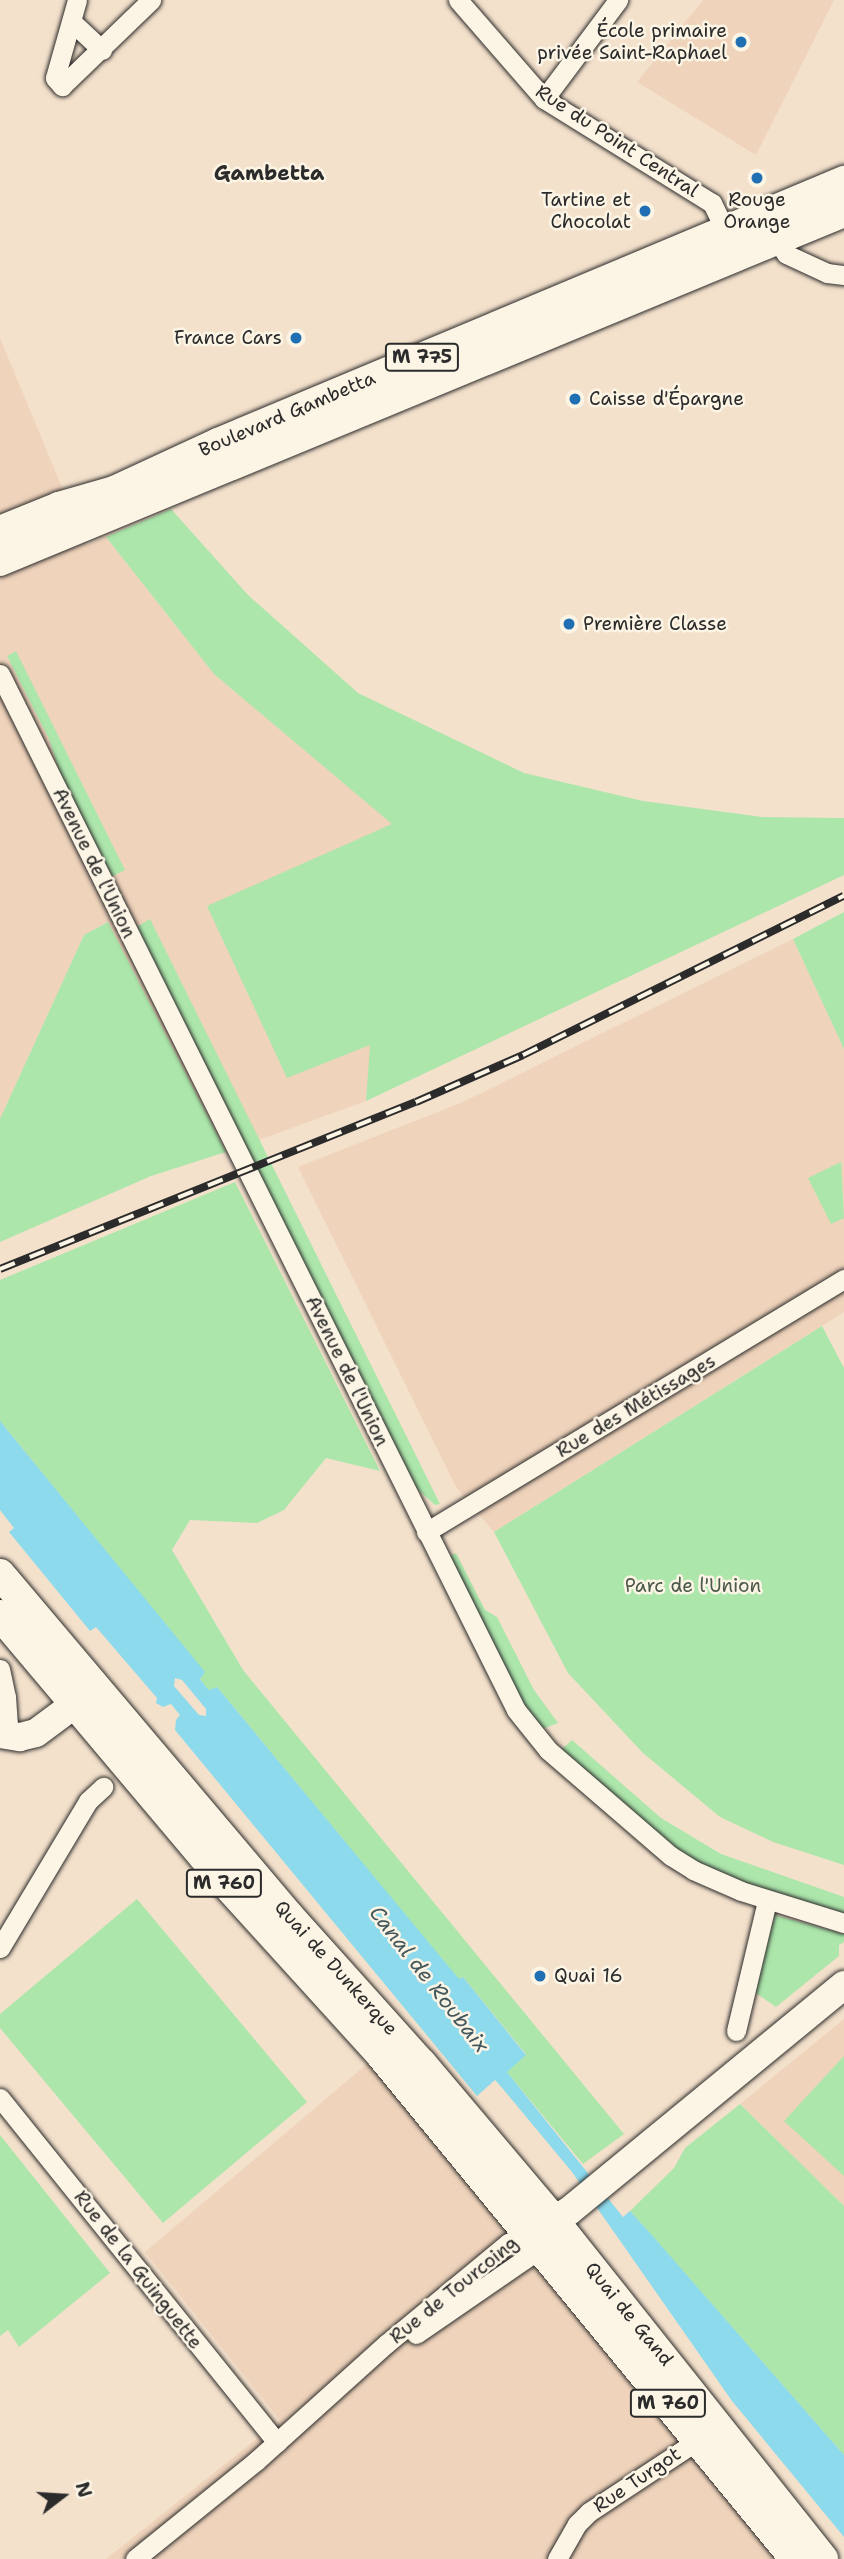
<!DOCTYPE html>
<meta charset="utf-8">
<style>
body{margin:0}
#map{position:relative;width:844px;height:2559px;overflow:hidden;background:#f4e1cc;font-family:"Shantell Sans",sans-serif}
div>[style]{position:absolute}
[style*='--x']{left:calc(var(--x)*1px);top:calc(var(--y)*1px);width:calc(var(--w)*1px);rotate:calc(var(--a)*1deg)}
.built>*{inset:0;background:#efd3bb}
.green>*{inset:0;background:#ace6ab}
.water>*{inset:0;background:#8ddaed}
.roads{filter:drop-shadow(0 0 2px #2b2b2b) drop-shadow(0 0 2px #2b2b2b)}
.street>*{height:19px;margin:-9.5px;padding:0 9.5px;transform-origin:9.5px;border-radius:9.5px;background:#fcf5e5}
.secondary>*{height:28px;margin:-14px;padding:0 14px;transform-origin:14px;border-radius:14px;background:#fcf5e5}
.primary>*{height:30px;margin:-15px;padding:0 15px;transform-origin:15px;border-radius:15px;background:#fcf5e5}
.rail>*{height:8px;margin-top:-4px;transform-origin:0;background:repeating-linear-gradient(90deg,#fcf5e5 0 16px,#2b2b2b 0 32px);box-sizing:border-box;border-block:2px solid #2b2b2b}
.dots>*{width:19px;height:19px;translate:-50% -50%;box-sizing:border-box;border:4px solid #fcf5e5;border-radius:50%}
span{translate:-50% -50%;white-space:nowrap;text-align:center;line-height:1.15;-webkit-text-stroke:5px #fcf5e5;paint-order:stroke}
.shield-label span{padding:2px 5px;background:#fcf5e5;border:2px solid;border-radius:5px;-webkit-text-stroke-width:0}
.shield-label{font-size:18px;color:#2b2b2b;font-weight:700}
.poi-label{font-size:19px;color:#2b2b2b}
.right{translate:-100% -50%;text-align:right}
.left{translate:0 -50%;text-align:left}
.street-label{font-size:19px;color:#2b2b2b}
.park-label{font-size:19px;color:#4b5a4b}
.neighbourhood-label{font-size:21px;color:#2b2b2b;font-weight:700}
.water-label{font-size:21px;color:#44575c;font-style:italic}
.north{position:absolute;left:28px;top:2461px;width:70px;height:70px;-webkit-text-stroke:5px #fcf5e5;paint-order:stroke;rotate:73deg;font-size:19px;font-weight:700;line-height:28px;text-align:center;color:#2b2b2b}
.north::after{content:'';display:block;margin:auto;width:24px;height:32px;background:#2b2b2b;clip-path:polygon(50% 0,100% 100%,50% 72%,0 100%)}
</style>
<div id="map">
<div class="built">
<div style="clip-path:polygon(703px 0,834px 0,756px 155px,637px 82px)"></div>
<div style="clip-path:polygon(0 338px,86px 545px,106px 537px,214px 674px,393px 824px,366px 1101px,226px 1152px,107px 922px,84px 935px,0 1119px)"></div>
<div style="clip-path:polygon(793px 939px,844px 1049px,844px 1312px,494px 1532px,456px 1487px,298px 1167px,463px 1102px)"></div>
<div style="clip-path:polygon(844px 2019px,844px 2206px,740px 2104px)"></div>
<div style="clip-path:polygon(374px 2058px,778px 2559px,106px 2559px,280px 2420px,145px 2252px)"></div>
</div>
<div class="green">
<div style="clip-path:polygon(171px 509px,248px 595px,358px 693px,524px 773px,643px 801px,762px 817px,844px 818px,844px 875px,366px 1101px,370px 1045px,287px 1078px,207px 906px,392px 824px,214px 674px,106px 537px)"></div>
<div style="clip-path:polygon(16px 651px,125px 870px,111px 877px,62px 780px,49px 739px,7px 656px)"></div>
<div style="clip-path:polygon(844px 912px,844px 1049px,793px 939px)"></div>
<div style="clip-path:polygon(150px 919px,440px 1504px,435px 1505px,415px 1487px,135px 928px)"></div>
<div style="clip-path:polygon(108px 922px,226px 1152px,151px 1176px,0 1242px,0 1119px,84px 935px)"></div>
<div style="clip-path:polygon(841px 1162px,844px 1218px,831px 1224px,808px 1178px)"></div>
<div style="clip-path:polygon(235px 1182px,380px 1471px,326px 1458px,284px 1510px,257px 1523px,190px 1520px,172px 1550px,243px 1670px,624px 2134px,583px 2164px,506px 2071px,526px 2054px,463px 1977px,459px 1980px,217px 1687px,209px 1690px,206px 1687px,200px 1679px,204px 1672px,0 1421px,0 1280px)"></div>
<div style="clip-path:polygon(822px 1326px,844px 1368px,844px 1865px,773px 1842px,720px 1817px,643px 1753px,568px 1673px,494px 1532px)"></div>
<div style="clip-path:polygon(456px 1553px,485px 1610px,497px 1617px,534px 1690px,558px 1723px,542px 1729px,519px 1699px,449px 1556px)"></div>
<div style="clip-path:polygon(572px 1740px,661px 1818px,721px 1854px,844px 1897px,844px 1913px,733px 1879px,683px 1855px,561px 1750px)"></div>
<div style="clip-path:polygon(137px 1899px,307px 2102px,163px 2223px,0 2028px,0 2014px)"></div>
<div style="clip-path:polygon(775px 1915px,844px 1934px,844px 1942px,839px 1945px,839px 1956px,776px 2007px,753px 1991px)"></div>
<div style="clip-path:polygon(844px 2056px,844px 2176px,784px 2121px)"></div>
<div style="clip-path:polygon(740px 2104px,844px 2206px,844px 2455px,630px 2211px,674px 2168px,685px 2148px)"></div>
<div style="clip-path:polygon(0 2135px,110px 2273px,19px 2347px,8px 2330px,0 2336px)"></div>
</div>
<div class="water">
<div style="clip-path:polygon(evenodd,0 1421px,205px 1672px,200px 1679px,206px 1687px,209px 1690px,217px 1687px,459px 1979px,463px 1977px,526px 2055px,507px 2072px,623px 2217px,630px 2211px,650px 2233px,844px 2455px,844px 2537px,732px 2401px,572px 2172px,503px 2089px,495px 2080px,477px 2096px,175px 1730px,176px 1720px,180px 1715px,171px 1704px,163px 1707px,156px 1703px,157px 1698px,96px 1627px,90px 1631px,9px 1532px,14px 1528px,0 1510px,0 1421px,175px 1678px,182px 1680px,206px 1709px,206px 1716px,199px 1715px,174px 1686px,175px 1678px)"></div>
</div>
<div class="roads">
<div class="street">
<div style="--x:77;--y:0;--w:81;--a:105.8"></div>
<div style="--x:55;--y:78;--w:11;--a:49"></div>
<div style="--x:62;--y:86;--w:124;--a:-44"></div>
<div style="--x:458;--y:0;--w:131;--a:49"></div>
<div style="--x:544;--y:99;--w:198;--a:31.8"></div>
<div style="--x:712;--y:203;--w:41;--a:64.1"></div>
<div style="--x:72;--y:22;--w:41;--a:43"></div>
<div style="--x:544;--y:99;--w:124;--a:-53.2"></div>
<div style="--x:776;--y:240;--w:17;--a:54"></div>
<div style="--x:786;--y:254;--w:45;--a:24.9"></div>
<div style="--x:827;--y:273;--w:17;--a:7"></div>
<div style="--x:0;--y:674;--w:1157;--a:63.52"></div>
<div style="--x:516;--y:1710;--w:51;--a:51.3"></div>
<div style="--x:548;--y:1750;--w:162;--a:40.8"></div>
<div style="--x:671;--y:1856;--w:26;--a:32"></div>
<div style="--x:693;--y:1870;--w:52;--a:23.6"></div>
<div style="--x:741;--y:1891;--w:108;--a:17.3"></div>
<div style="--x:426;--y:1532;--w:489;--a:-31.2"></div>
<div style="--x:0;--y:1669;--w:29;--a:78"></div>
<div style="--x:6;--y:1697;--w:39;--a:86"></div>
<div style="--x:0;--y:1948;--w:171;--a:-59.1"></div>
<div style="--x:88;--y:1801;--w:21;--a:-43"></div>
<div style="--x:736;--y:2031;--w:134;--a:-76.6"></div>
<div style="--x:0;--y:2098;--w:442;--a:51.2"></div>
<div style="--x:416;--y:2334;--w:152;--a:-34.5"></div>
<div style="--x:135;--y:2559;--w:156;--a:-39"></div>
<div style="--x:256;--y:2461;--w:175;--a:-42"></div>
<div style="--x:386;--y:2344;--w:158;--a:-39.6"></div>
<div style="--x:508;--y:2243;--w:23;--a:-25"></div>
<div style="--x:557;--y:2559;--w:40;--a:-60.3"></div>
<div style="--x:577;--y:2524;--w:17;--a:-45"></div>
<div style="--x:589;--y:2512;--w:131;--a:-33.4"></div>
</div>
<div class="secondary">
<div style="--x:0;--y:1734;--w:20;--a:9"></div>
<div style="--x:20;--y:1737;--w:16;--a:-14"></div>
<div style="--x:36;--y:1733;--w:72;--a:-36.6"></div>
<div style="--x:534;--y:2231;--w:40;--a:-29.7"></div>
<div style="--x:569;--y:2211;--w:356;--a:-39.4"></div>
</div>
<div class="primary">
<div style="--x:0;--y:531;--w:64;--a:-22.1"></div>
<div style="--x:59;--y:507;--w:57;--a:-16.2"></div>
<div style="--x:114;--y:491;--w:115;--a:-24.8"></div>
<div style="--x:218;--y:443;--w:679;--a:-22.71"></div>
<div style="--x:0;--y:561;--w:913;--a:-22.47"></div>
<div style="--x:0;--y:1574;--w:448;--a:49.8"></div>
<div style="--x:289;--y:1916;--w:199;--a:48.1"></div>
<div style="--x:422;--y:2064;--w:195;--a:49.8"></div>
<div style="--x:548;--y:2213;--w:442;--a:51.5"></div>
<div style="--x:0;--y:1615;--w:353;--a:49.9"></div>
<div style="--x:227;--y:1885;--w:229;--a:47.8"></div>
<div style="--x:381;--y:2055;--w:652;--a:50.6"></div>
</div>
</div>
<div class="rail">
<div style="--x:0;--y:1269;--w:448;--a:-21.9"></div>
<div style="--x:416;--y:1102;--w:117;--a:-23.7"></div>
<div style="--x:523;--y:1055;--w:358;--a:-26.4"></div>
</div>
<div class="dots">
<div style="left:741px;top:42px;background:#1f6fb2"></div>
<div style="left:757px;top:178px;background:#1f6fb2"></div>
<div style="left:645px;top:211px;background:#1f6fb2"></div>
<div style="left:296px;top:338px;background:#1f6fb2"></div>
<div style="left:575px;top:399px;background:#1f6fb2"></div>
<div style="left:569px;top:624px;background:#1f6fb2"></div>
<div style="left:540px;top:1976px;background:#1f6fb2"></div>
</div>
<div class="shield-label">
<span style="left:422px;top:357px">M 775</span>
<span style="left:224px;top:1883px">M 760</span>
<span style="left:668px;top:2403px">M 760</span>
</div>
<div class="poi-label">
<span class="right" style="left:727px;top:42px">École primaire<br>privée Saint-Raphael</span>
<span class="right" style="left:631px;top:211px">Tartine et<br>Chocolat</span>
<span style="left:757px;top:211px">Rouge<br>Orange</span>
<span class="right" style="left:282px;top:338px">France Cars</span>
<span class="left" style="left:589px;top:399px">Caisse d'Épargne</span>
<span class="left" style="left:583px;top:624px">Première Classe</span>
<span class="left" style="left:554px;top:1976px">Quai 16</span>
</div>
<div class="street-label">
<span style="left:617px;top:141px;rotate:33deg">Rue du Point Central</span>
<span style="left:287px;top:414px;rotate:-23deg">Boulevard Gambetta</span>
<span style="left:94px;top:863px;rotate:64deg">Avenue de l'Union</span>
<span style="left:347px;top:1371px;rotate:64deg">Avenue de l'Union</span>
<span style="left:636px;top:1406px;rotate:-31deg">Rue des Métissages</span>
<span style="left:336px;top:1968px;rotate:48deg">Quai de Dunkerque</span>
<span style="left:138px;top:2270px;rotate:52deg">Rue de la Guinguette</span>
<span style="left:454px;top:2290px;rotate:-39deg">Rue de Tourcoing</span>
<span style="left:629px;top:2314px;rotate:51deg">Quai de Gand</span>
<span style="left:637px;top:2480px;rotate:-34deg">Rue Turgot</span>
</div>
<div class="park-label">
<span style="left:693px;top:1586px">Parc de l'Union</span>
</div>
<div class="neighbourhood-label">
<span style="left:269px;top:173px">Gambetta</span>
</div>
<div class="water-label">
<span style="left:429px;top:1979px;rotate:52deg">Canal de Roubaix</span>
</div>
<div class="north">N</div>
</div>
